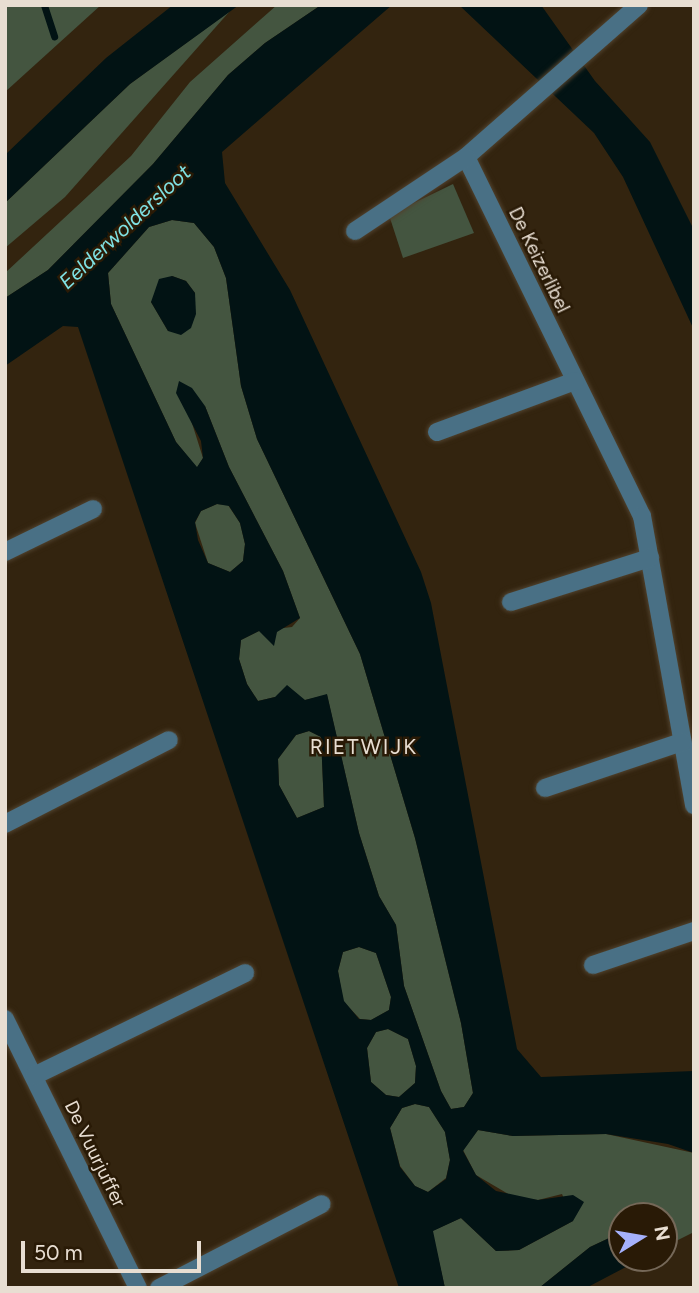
<!DOCTYPE html>
<style>
body{margin:0}
#map{position:relative;width:699px;height:1293px;overflow:hidden;background:#33240f;font-family:Figtree,sans-serif}
div>[style]{position:absolute}
[style*='--x']{left:calc(var(--x)*1px);top:calc(var(--y)*1px);width:calc(var(--w)*1px);rotate:calc(var(--a)*1deg)}
.green>*{inset:0;background:#445540}
.water>*{inset:0;background:#021314}
.stream>*{height:7px;margin:-3.5px;padding:0 3.5px;transform-origin:3.5px;border-radius:3.5px;background:#021314}
.roads{filter:drop-shadow(0 0 2px #50422e) drop-shadow(0 0 2px #50422e)}
.minor>*{height:18px;margin:-9px;padding:0 9px;transform-origin:9px;border-radius:9px;background:#497085}
span{translate:-50% -50%;white-space:nowrap;text-align:center;line-height:1.15;-webkit-text-stroke:5px #291a06;paint-order:stroke}
.street-label{font-size:19px;color:#e8ded2}
.water-label{font-size:21px;color:#7fe1e3;font-style:italic}
.neighbourhood-label{font-size:21px;color:#e8ded2;letter-spacing:2px}
.frame{position:absolute;inset:0;border:7px solid #e8ded2;pointer-events:none}
.north{position:absolute;left:608px;top:1202px;width:70px;height:70px;box-sizing:border-box;background:#291a06;border:2px solid #756858;border-radius:50%;rotate:79deg;font-size:19px;font-weight:700;line-height:28px;text-align:center;color:#e8ded2}
.north::after{content:'';display:block;margin:auto;width:24px;height:32px;background:#a5b1fc;clip-path:polygon(50% 0,100% 100%,50% 72%,0 100%)}
.scale{position:absolute;left:21px;top:1241px;width:180px;height:32px;box-sizing:border-box;border:4px solid #e8ded2;border-top:0;padding-left:9px;font-size:21px;line-height:24px;white-space:nowrap;color:#e8ded2;-webkit-text-stroke:5px #291a06;paint-order:stroke}
</style>
<div id="map">
<div class="green">
<div style="clip-path:polygon(5px 5px,101px 5px,5px 92px)"></div>
<div style="clip-path:polygon(277px 5px,321px 5px,265px 43px,228px 75px,153px 164px,48px 270px,5px 298px,5px 273px,131px 156px,190px 82px)"></div>
<div style="clip-path:polygon(230px 11px,65px 197px,5px 248px,5px 203px,130px 84px)"></div>
<div style="clip-path:polygon(453px 184px,474px 233px,403px 258px,389px 215px)"></div>
<div style="clip-path:polygon(evenodd,172px 220px,194px 223px,214px 247px,226px 278px,241px 386px,257px 439px,360px 654px,415px 838px,461px 1023px,473px 1093px,464px 1107px,451px 1109px,441px 1091px,404px 986px,396px 925px,379px 896px,359px 833px,327px 695px,305px 700px,275px 697px,258px 701px,247px 684px,239px 659px,241px 640px,259px 631px,292px 627px,300px 618px,283px 571px,229px 467px,205px 406px,191px 420px,203px 458px,197px 468px,176px 442px,111px 304px,108px 273px,149px 227px,172px 220px,172px 276px,186px 281px,195px 293px,168px 331px,151px 302px,172px 276px)"></div>
<div style="clip-path:polygon(217px 504px,228px 505px,240px 523px,245px 544px,243px 561px,230px 572px,208px 563px,195px 523px,201px 511px)"></div>
<div style="clip-path:polygon(309px 731px,321px 737px,324px 807px,297px 818px,279px 785px,278px 759px,296px 735px)"></div>
<div style="clip-path:polygon(359px 947px,376px 953px,391px 997px,389px 1010px,371px 1020px,360px 1019px,343px 1001px,338px 971px,343px 952px)"></div>
<div style="clip-path:polygon(388px 1029px,408px 1039px,416px 1066px,415px 1083px,399px 1097px,386px 1095px,371px 1082px,367px 1048px,376px 1032px)"></div>
<div style="clip-path:polygon(415px 1104px,429px 1107px,445px 1132px,450px 1160px,446px 1178px,428px 1192px,415px 1186px,400px 1166px,390px 1128px,402px 1108px)"></div>
<div style="clip-path:polygon(478px 1130px,513px 1136px,606px 1134px,694px 1153px,694px 1232px,666px 1246px,664px 1216px,622px 1216px,622px 1232px,590px 1247px,539px 1288px,445px 1288px,432px 1231px,461px 1218px,496px 1251px,519px 1250px,573px 1221px,562px 1194px,538px 1200px,515px 1198px,476px 1175px,463px 1150px)"></div>
</div>
<div class="water">
<div style="clip-path:polygon(173px 5px,239px 5px,130px 84px,5px 203px,5px 155px,106px 58px)"></div>
<div style="clip-path:polygon(evenodd,321px 5px,392px 5px,222px 152px,225px 183px,290px 290px,421px 572px,431px 603px,517px 1049px,541px 1077px,694px 1071px,694px 1153px,668px 1144px,606px 1134px,513px 1136px,478px 1130px,463px 1151px,476px 1175px,496px 1191px,538px 1200px,573px 1195px,584px 1202px,573px 1221px,519px 1250px,496px 1251px,461px 1218px,433px 1231px,445px 1288px,399px 1288px,78px 327px,63px 326px,5px 366px,5px 298px,48px 270px,153px 164px,228px 75px,265px 43px,321px 5px,172px 220px,194px 223px,214px 247px,226px 278px,241px 386px,257px 439px,360px 654px,415px 838px,461px 1023px,473px 1093px,464px 1107px,451px 1109px,441px 1091px,404px 986px,396px 925px,379px 896px,359px 833px,327px 694px,305px 700px,287px 685px,275px 697px,258px 701px,247px 684px,239px 659px,241px 640px,259px 631px,274px 646px,277px 632px,300px 618px,283px 571px,229px 467px,205px 406px,192px 388px,179px 381px,176px 393px,201px 441px,203px 458px,197px 467px,176px 442px,111px 304px,108px 273px,149px 227px,172px 220px,321px 5px,217px 504px,229px 506px,240px 523px,245px 544px,243px 561px,230px 572px,208px 563px,198px 540px,195px 522px,201px 511px,217px 504px,321px 5px,309px 731px,321px 737px,324px 807px,297px 818px,279px 785px,278px 759px,296px 735px,309px 731px,321px 5px,359px 947px,376px 953px,391px 997px,389px 1010px,371px 1020px,359px 1019px,344px 1001px,338px 971px,343px 952px,359px 947px,321px 5px,388px 1029px,408px 1039px,416px 1066px,415px 1083px,399px 1097px,386px 1095px,371px 1082px,367px 1048px,376px 1032px,388px 1029px,321px 5px,415px 1104px,429px 1107px,445px 1132px,450px 1160px,446px 1179px,428px 1192px,415px 1186px,400px 1167px,390px 1128px,402px 1108px,415px 1104px)"></div>
<div style="clip-path:polygon(459px 5px,541px 5px,595px 81px,650px 142px,694px 230px,694px 330px,623px 177px,594px 133px)"></div>
<div style="clip-path:polygon(172px 276px,186px 281px,195px 293px,196px 314px,191px 328px,181px 335px,168px 331px,151px 302px,159px 279px)"></div>
<div style="clip-path:polygon(622px 1232px,622px 1258px,643px 1258px,586px 1288px,539px 1288px,590px 1247px)"></div>
</div>
<div class="stream">
<div style="--x:44;--y:5;--w:33;--a:72"></div>
</div>
<div class="roads">
<div class="minor">
<div style="--x:639;--y:5;--w:230;--a:138.7"></div>
<div style="--x:466;--y:157;--w:400;--a:63.9"></div>
<div style="--x:642;--y:516;--w:294;--a:79.8"></div>
<div style="--x:355;--y:231;--w:133;--a:-33.7"></div>
<div style="--x:437;--y:432;--w:147;--a:-20.3"></div>
<div style="--x:5;--y:552;--w:98;--a:-26"></div>
<div style="--x:511;--y:602;--w:146;--a:-17.6"></div>
<div style="--x:545;--y:788;--w:145;--a:-18.6"></div>
<div style="--x:5;--y:824;--w:184;--a:-27.1"></div>
<div style="--x:593;--y:965;--w:107;--a:-18.6"></div>
<div style="--x:5;--y:1019;--w:300;--a:63.7"></div>
<div style="--x:34;--y:1076;--w:235;--a:-26"></div>
<div style="--x:159;--y:1288;--w:183;--a:-27.3"></div>
</div>
</div>
<div class="street-label">
<span style="left:539px;top:260px;rotate:64deg">De Keizerlibel</span>
<span style="left:95px;top:1154px;rotate:64deg">De Vuurjuffer</span>
</div>
<div class="water-label">
<span style="left:125px;top:227px;rotate:-43deg">Eelderwoldersloot</span>
</div>
<div class="neighbourhood-label">
<span style="left:364px;top:747px">RIETWIJK</span>
</div>
<div class="frame"></div>
<div class="north">N</div>
<div class="scale">50 m</div>
</div>
